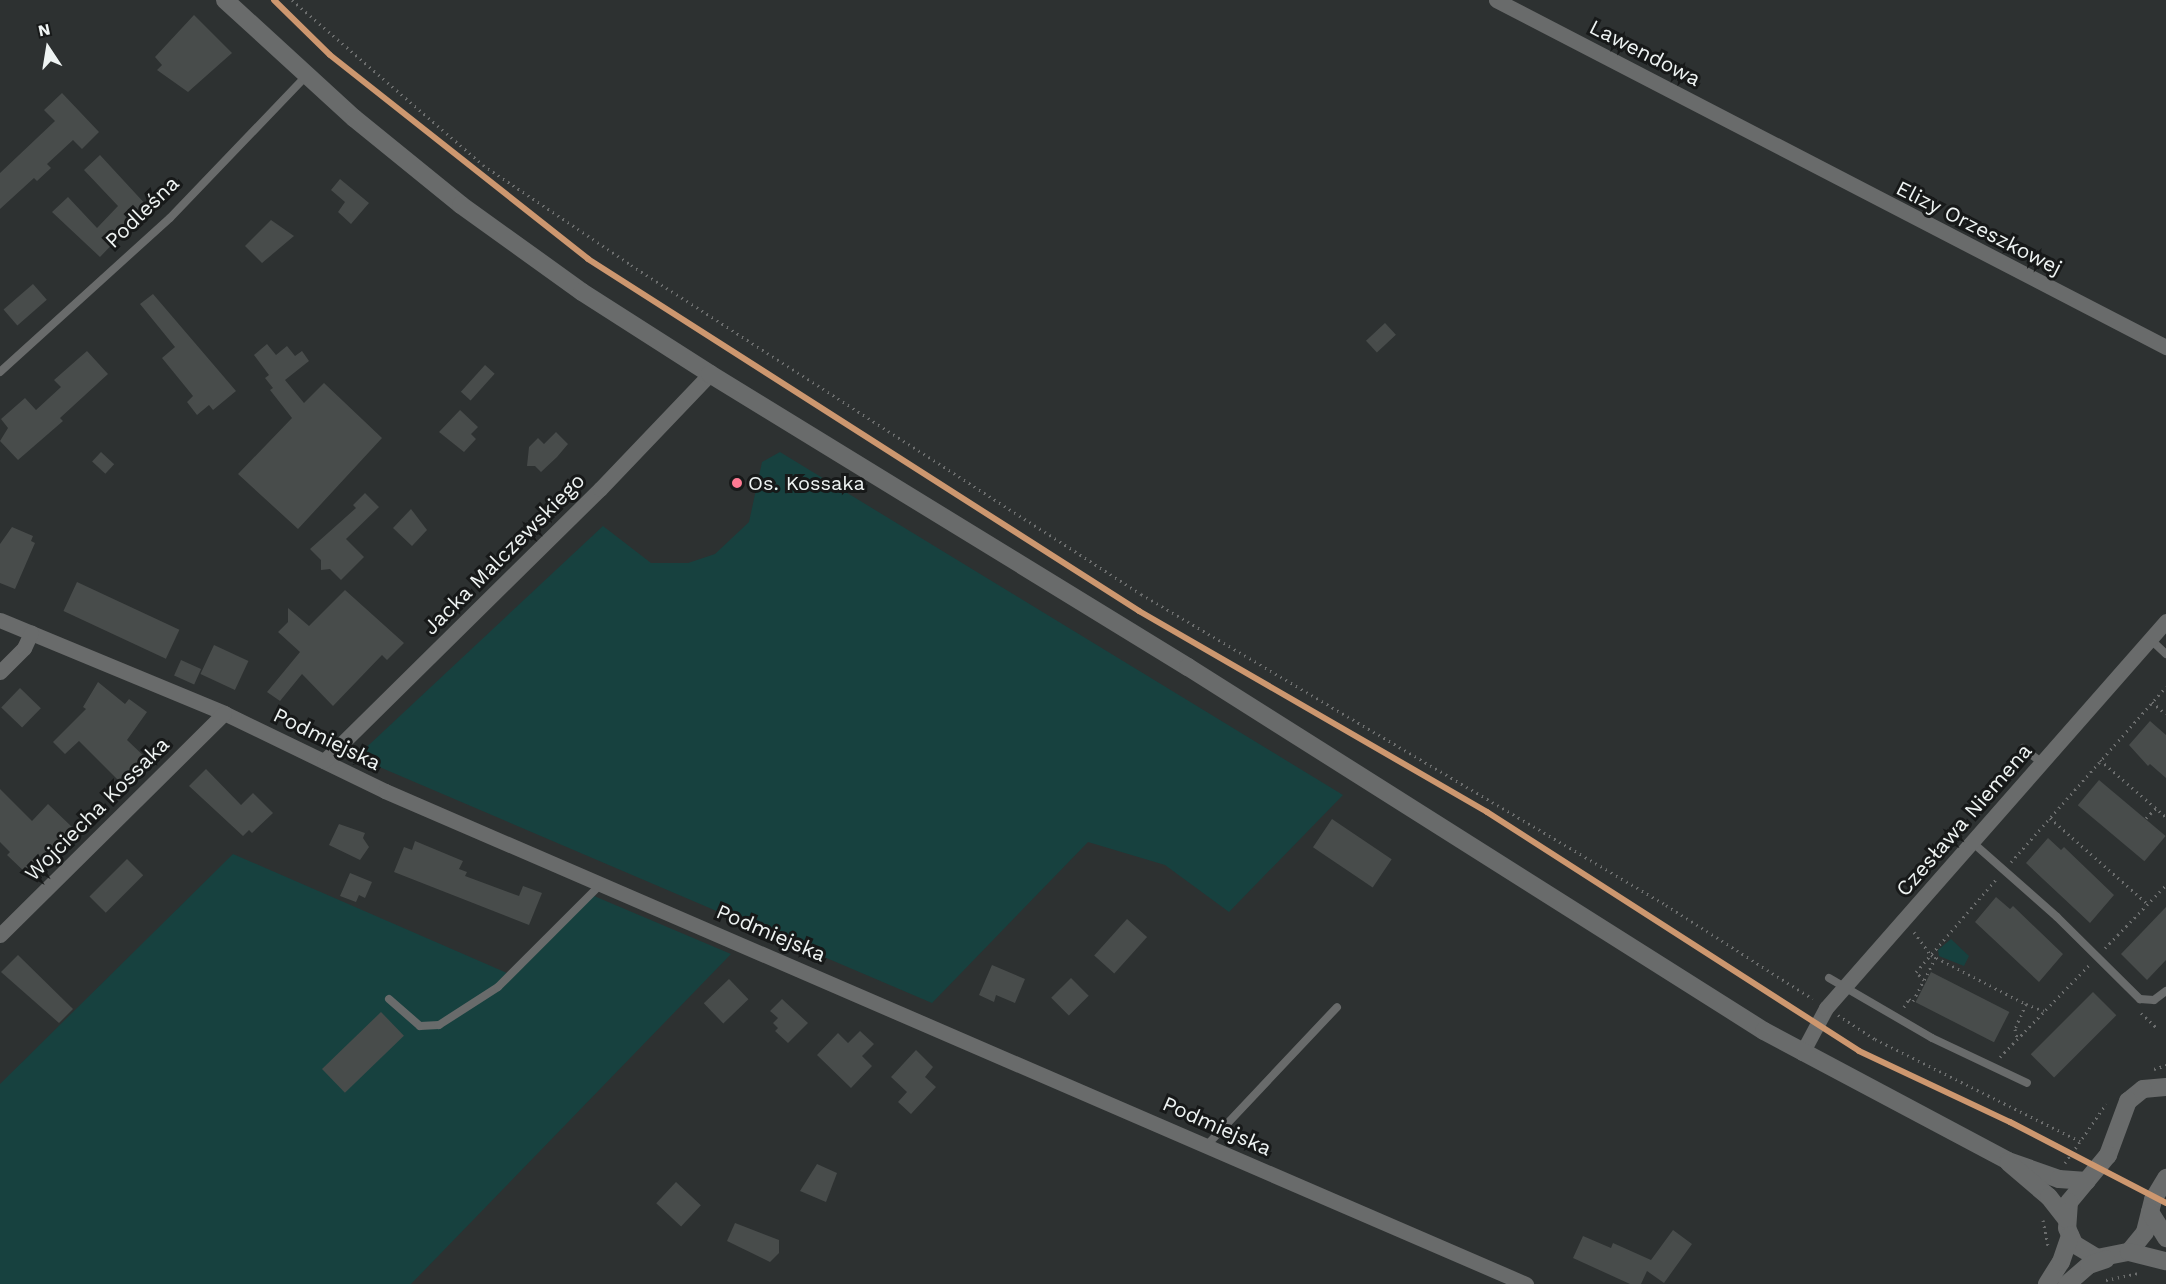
<!DOCTYPE html>
<meta charset="utf-8">
<style>
body{margin:0}
#map{position:relative;width:2166px;height:1284px;overflow:hidden;background:#2d3131;font-family:"Work Sans",sans-serif}
div>[style]{position:absolute}
[style*='--x']{left:calc(var(--x)*1px);top:calc(var(--y)*1px);width:calc(var(--w)*1px);rotate:calc(var(--a)*1deg)}
.green>*{inset:0;background:#17413f}
.building>*{inset:0;background:#484c4b;transform-origin:0 0}
.path>*{height:3px;margin-top:-1.5px;transform-origin:0;background:repeating-linear-gradient(90deg,#6c6e6e 0 1.5px,transparent 0 6px)}
.service>*{height:8px;margin:-4px;padding:0 4px;transform-origin:4px;border-radius:4px;background:#696b6b}
.minor>*{height:15px;margin:-7.5px;padding:0 7.5px;transform-origin:7.5px;border-radius:7.5px;background:#696b6b}
.tertiary>*{height:18px;margin:-9px;padding:0 9px;transform-origin:9px;border-radius:9px;background:#696b6b}
.rail-1>*{height:6px;margin:-3px;padding:0 3px;transform-origin:3px;border-radius:3px;background:#cd976f}
.dots>*{width:16px;height:16px;translate:-50% -50%;box-sizing:border-box;border:3px solid #171919;border-radius:50%}
span{translate:-50% -50%;white-space:nowrap;text-align:center;line-height:1.15;-webkit-text-stroke:6px #171919;paint-order:stroke}
.bus-label{font-size:20px;color:#eff4f3}
.left{translate:0 -50%;text-align:left}
.street-label{font-size:21px;color:#eff4f3}
.north{position:absolute;left:18px;top:18px;width:60px;height:60px;-webkit-text-stroke:4px #171919;paint-order:stroke;rotate:348deg;font-size:16px;font-weight:700;line-height:24px;text-align:center;color:#eff4f3}
.north::after{content:'';display:block;margin:auto;width:21px;height:27px;background:#eff4f3;clip-path:polygon(50% 0,100% 100%,50% 72%,0 100%)}
</style>
<div id="map">
<div class="green">
<div style="clip-path:polygon(780px 452px,1343px 795px,1229px 912px,1165px 865px,1088px 842px,932px 1003px,356px 757px,603px 526px,651px 563px,688px 563px,715px 554px,749px 522px,762px 462px)"></div>
<div style="clip-path:polygon(233px 854px,507px 973px,587px 893px,731px 954px,411px 1284px,0 1284px,0 1084px)"></div>
<div style="clip-path:polygon(1951px 939px,1969px 956px,1964px 966px,1939px 956px,1938px 950px)"></div>
</div>
<div class="building">
<div style="clip-path:polygon(194px 15px,232px 53px,188px 92px,157px 70px,162px 65px,155px 57px)"></div>
<div style="clip-path:polygon(62px 93px,99px 132px,82px 149px,73px 140px,47px 164px,51px 168px,37px 181px,34px 178px,0 209px,0 173px,55px 121px,44px 110px)"></div>
<div style="clip-path:polygon(100px 155px,148px 207px,100px 257px,52px 212px,68px 197px,97px 228px,118px 206px,84px 170px)"></div>
<div style="clip-path:polygon(340px 179px,369px 203px,351px 224px,338px 212px,345px 202px,331px 190px)"></div>
<div style="clip-path:polygon(271px 220px,294px 236px,262px 263px,245px 246px)"></div>
<div style="left:33px;top:284px;width:21px;height:39px;rotate:49deg"></div>
<div style="clip-path:polygon(153px 294px,236px 391px,213px 410px,209px 405px,197px 415px,187px 402px,193px 396px,162px 358px,175px 347px,140px 304px)"></div>
<div style="left:1385px;top:323px;width:16px;height:26px;rotate:47deg"></div>
<div style="clip-path:polygon(267px 344px,276px 355px,287px 346px,295px 356px,302px 351px,309px 361px,285px 380px,304px 403px,324px 383px,382px 438px,298px 529px,238px 474px,292px 418px,270px 390px,273px 388px,265px 378px,269px 375px,254px 355px)"></div>
<div style="clip-path:polygon(87px 351px,108px 374px,60px 418px,63px 421px,18px 460px,0 441px,8px 428px,1px 419px,25px 398px,36px 410px,61px 387px,54px 380px)"></div>
<div style="left:485px;top:365px;width:13px;height:36px;rotate:42deg"></div>
<div style="clip-path:polygon(460px 410px,478px 427px,471px 434px,476px 439px,464px 452px,439px 432px)"></div>
<div style="clip-path:polygon(556px 432px,568px 444px,557px 457px,541px 472px,535px 466px,527px 466px,529px 447px,538px 438px,544px 444px)"></div>
<div style="left:101px;top:452px;width:18px;height:13px;rotate:43deg"></div>
<div style="clip-path:polygon(365px 493px,379px 507px,346px 539px,364px 557px,341px 580px,330px 569px,321px 570px,321px 560px,310px 549px,356px 508px,353px 505px)"></div>
<div style="clip-path:polygon(411px 509px,427px 530px,412px 546px,393px 528px)"></div>
<div style="clip-path:polygon(12px 527px,33px 536px,31px 541px,35px 543px,15px 589px,0 583px,0 544px)"></div>
<div style="left:77px;top:582px;width:113px;height:32px;rotate:25deg"></div>
<div style="clip-path:polygon(345px 590px,404px 643px,387px 660px,382px 655px,333px 706px,302px 674px,280px 701px,267px 692px,300px 652px,278px 632px,288px 622px,288px 608px,309px 626px)"></div>
<div style="left:214px;top:645px;width:38px;height:32px;rotate:25deg"></div>
<div style="left:181px;top:660px;width:22px;height:17px;rotate:24deg"></div>
<div style="clip-path:polygon(98px 682px,125px 704px,129px 699px,147px 712px,127px 740px,147px 759px,122px 784px,79px 741px,65px 754px,53px 742px,86px 709px,83px 707px)"></div>
<div style="left:20px;top:688px;width:29px;height:27px;rotate:44deg"></div>
<div style="clip-path:polygon(2150px 721px,2166px 735px,2166px 778px,2150px 764px,2148px 766px,2129px 745px)"></div>
<div style="clip-path:polygon(206px 769px,241px 805px,253px 793px,273px 813px,252px 833px,249px 830px,243px 836px,189px 786px)"></div>
<div style="left:2099px;top:780px;width:87px;height:33px;rotate:40deg"></div>
<div style="clip-path:polygon(0 789px,32px 821px,48px 804px,72px 827px,29px 876px,7px 855px,10px 852px,0 842px)"></div>
<div style="left:1332px;top:819px;width:72px;height:34px;rotate:34deg"></div>
<div style="clip-path:polygon(339px 824px,365px 833px,363px 838px,369px 847px,360px 860px,329px 845px)"></div>
<div style="clip-path:polygon(2048px 838px,2061px 850px,2064px 847px,2114px 895px,2090px 923px,2026px 863px)"></div>
<div style="clip-path:polygon(415px 841px,463px 861px,459px 869px,467px 872px,465px 876px,519px 896px,523px 886px,542px 893px,529px 925px,394px 872px,404px 847px,412px 850px)"></div>
<div style="left:127px;top:859px;width:23px;height:53px;rotate:45deg"></div>
<div style="clip-path:polygon(350px 873px,372px 882px,365px 898px,359px 895px,356px 902px,340px 896px)"></div>
<div style="clip-path:polygon(1996px 897px,2010px 909px,2013px 906px,2063px 954px,2039px 982px,1975px 922px)"></div>
<div style="clip-path:polygon(2166px 907px,2166px 960px,2147px 980px,2121px 954px)"></div>
<div style="left:1127px;top:919px;width:27px;height:49px;rotate:42deg"></div>
<div style="clip-path:polygon(18px 955px,73px 1009px,59px 1023px,1px 972px)"></div>
<div style="clip-path:polygon(992px 965px,1025px 979px,1015px 1003px,996px 995px,994px 1002px,979px 995px)"></div>
<div style="left:1931px;top:972px;width:88px;height:34px;rotate:27deg"></div>
<div style="left:1071px;top:978px;width:25px;height:28px;rotate:45deg"></div>
<div style="left:729px;top:979px;width:28px;height:35px;rotate:46deg"></div>
<div style="left:2093px;top:992px;width:33px;height:88px;rotate:45deg"></div>
<div style="clip-path:polygon(782px 999px,808px 1023px,788px 1043px,775px 1031px,778px 1028px,773px 1023px,778px 1018px,770px 1011px)"></div>
<div style="left:381px;top:1012px;width:33px;height:82px;rotate:46deg"></div>
<div style="clip-path:polygon(860px 1031px,874px 1044px,862px 1056px,872px 1066px,851px 1088px,817px 1055px,838px 1033px,848px 1043px)"></div>
<div style="clip-path:polygon(916px 1050px,933px 1067px,925px 1077px,936px 1087px,911px 1114px,898px 1102px,907px 1092px,891px 1077px)"></div>
<div style="clip-path:polygon(817px 1164px,837px 1173px,826px 1202px,800px 1191px)"></div>
<div style="left:676px;top:1182px;width:34px;height:29px;rotate:43deg"></div>
<div style="clip-path:polygon(735px 1223px,779px 1240px,779px 1253px,770px 1262px,727px 1241px)"></div>
<div style="clip-path:polygon(1673px 1230px,1692px 1244px,1664px 1283px,1647px 1271px,1641px 1284px,1630px 1284px,1573px 1258px,1583px 1236px,1611px 1248px,1613px 1243px,1651px 1260px)"></div>
</div>
<div class="path">
<div style="--x:292;--y:0;--w:252;--a:40.8"></div>
<div style="--x:483;--y:165;--w:179;--a:34"></div>
<div style="--x:631;--y:265;--w:607;--a:32.83"></div>
<div style="--x:1141;--y:594;--w:610;--a:30.64"></div>
<div style="--x:1666;--y:905;--w:174;--a:32.6"></div>
<div style="--x:2152;--y:702;--w:18;--a:41"></div>
<div style="--x:2100;--y:760;--w:87;--a:40.8"></div>
<div style="--x:2050;--y:818;--w:130;--a:41.3"></div>
<div style="--x:2146;--y:818;--w:14;--a:-45"></div>
<div style="--x:2011;--y:862;--w:234;--a:-48.5"></div>
<div style="--x:1914;--y:932;--w:29;--a:54"></div>
<div style="--x:1931;--y:955;--w:107;--a:27.3"></div>
<div style="--x:2026;--y:1004;--w:27;--a:114"></div>
<div style="--x:2015;--y:1029;--w:9;--a:77"></div>
<div style="--x:2105;--y:948;--w:88;--a:-45.9"></div>
<div style="--x:1924;--y:980;--w:11;--a:-135"></div>
<div style="--x:1916;--y:972;--w:124;--a:-49.2"></div>
<div style="--x:2026;--y:1004;--w:19;--a:21"></div>
<div style="--x:1904;--y:1007;--w:9;--a:-58"></div>
<div style="--x:1909;--y:999;--w:4;--a:27"></div>
<div style="--x:1913;--y:1001;--w:50;--a:-62.4"></div>
<div style="--x:2141;--y:1013;--w:21;--a:43"></div>
<div style="--x:1838;--y:1015;--w:44;--a:33"></div>
<div style="--x:1875;--y:1039;--w:229;--a:26.5"></div>
<div style="--x:2000;--y:1057;--w:128;--a:-45.9"></div>
<div style="--x:2154;--y:1069;--w:13;--a:-18"></div>
<div style="--x:2065;--y:1163;--w:72;--a:-55.2"></div>
<div style="--x:2043;--y:1220;--w:26;--a:79"></div>
<div style="--x:2106;--y:1280;--w:33;--a:-12"></div>
</div>
<div class="service">
<div style="--x:0;--y:372;--w:229;--a:-42.2"></div>
<div style="--x:170;--y:218;--w:197;--a:-46.2"></div>
<div style="--x:2150;--y:639;--w:22;--a:43"></div>
<div style="--x:2023;--y:748;--w:24;--a:38"></div>
<div style="--x:1972;--y:842;--w:113;--a:41.4"></div>
<div style="--x:2057;--y:917;--w:117;--a:44.7"></div>
<div style="--x:2140;--y:999;--w:14;--a:4"></div>
<div style="--x:2154;--y:1000;--w:15;--a:-37"></div>
<div style="--x:1829;--y:978;--w:119;--a:30.2"></div>
<div style="--x:1932;--y:1038;--w:105;--a:25.3"></div>
<div style="--x:389;--y:999;--w:41;--a:41.1"></div>
<div style="--x:420;--y:1026;--w:19;--a:-3"></div>
<div style="--x:439;--y:1025;--w:70;--a:-32.8"></div>
<div style="--x:498;--y:987;--w:146;--a:-45"></div>
<div style="--x:1208;--y:1144;--w:188;--a:-46.7"></div>
</div>
<div class="minor">
<div style="--x:1496;--y:0;--w:755;--a:27.38"></div>
<div style="--x:0;--y:620;--w:243;--a:22.5"></div>
<div style="--x:224;--y:713;--w:179;--a:25.8"></div>
<div style="--x:385;--y:791;--w:1243;--a:23.37"></div>
<div style="--x:0;--y:672;--w:34;--a:-45"></div>
<div style="--x:24;--y:648;--w:17;--a:-65"></div>
<div style="--x:324;--y:761;--w:388;--a:-44.6"></div>
<div style="--x:600;--y:489;--w:159;--a:-46.3"></div>
<div style="--x:0;--y:935;--w:315;--a:-44.7"></div>
<div style="--x:1802;--y:1053;--w:51;--a:-61.9"></div>
<div style="--x:1826;--y:1008;--w:515;--a:-48.7"></div>
</div>
<div class="tertiary">
<div style="--x:225;--y:0;--w:175;--a:42.5"></div>
<div style="--x:354;--y:118;--w:138;--a:39.1"></div>
<div style="--x:461;--y:205;--w:149;--a:35.7"></div>
<div style="--x:582;--y:292;--w:152;--a:32.6"></div>
<div style="--x:710;--y:374;--w:561;--a:31.51"></div>
<div style="--x:1188;--y:667;--w:681;--a:32.29"></div>
<div style="--x:1764;--y:1031;--w:276;--a:28"></div>
<div style="--x:2008;--y:1161;--w:54;--a:19.4"></div>
<div style="--x:2059;--y:1179;--w:28;--a:4"></div>
<div style="--x:2166;--y:1087;--w:23;--a:175"></div>
<div style="--x:2143;--y:1089;--w:19;--a:141"></div>
<div style="--x:2128;--y:1101;--w:58;--a:110.3"></div>
<div style="--x:2108;--y:1155;--w:61;--a:129.7"></div>
<div style="--x:2069;--y:1202;--w:26;--a:94"></div>
<div style="--x:2067;--y:1228;--w:17;--a:66"></div>
<div style="--x:2074;--y:1244;--w:27;--a:31"></div>
<div style="--x:2097;--y:1258;--w:33;--a:-11"></div>
<div style="--x:2129;--y:1252;--w:26;--a:-51"></div>
<div style="--x:2145;--y:1232;--w:33;--a:-76"></div>
<div style="--x:2153;--y:1200;--w:26;--a:-59"></div>
<div style="--x:2009;--y:1163;--w:52;--a:40.4"></div>
<div style="--x:2049;--y:1197;--w:28;--a:52"></div>
<div style="--x:2150;--y:1212;--w:31;--a:58"></div>
<div style="--x:2129;--y:1252;--w:38;--a:14"></div>
<div style="--x:2047;--y:1284;--w:26;--a:-58"></div>
<div style="--x:2061;--y:1262;--w:28;--a:-71"></div>
<div style="--x:2067;--y:1284;--w:29;--a:-41"></div>
<div style="--x:2089;--y:1265;--w:18;--a:-19"></div>
</div>
<div class="rail-1">
<div style="--x:274;--y:0;--w:78;--a:44.5"></div>
<div style="--x:330;--y:55;--w:329;--a:38.3"></div>
<div style="--x:588;--y:259;--w:654;--a:32.57"></div>
<div style="--x:1139;--y:611;--w:402;--a:30"></div>
<div style="--x:1487;--y:812;--w:442;--a:32.7"></div>
<div style="--x:1859;--y:1051;--w:167;--a:25.2"></div>
<div style="--x:2010;--y:1122;--w:176;--a:27.4"></div>
</div>
<div class="dots">
<div style="left:737px;top:483px;background:#fe7a93"></div>
</div>
<div class="bus-label">
<span class="left" style="left:748px;top:483px">Os. Kossaka</span>
</div>
<div class="street-label">
<span style="left:1645px;top:53px;rotate:27deg">Lawendowa</span>
<span style="left:142px;top:212px;rotate:-44deg">Podleśna</span>
<span style="left:1979px;top:228px;rotate:27deg">Elizy Orzeszkowej</span>
<span style="left:504px;top:554px;rotate:-45deg">Jacka Malczewskiego</span>
<span style="left:327px;top:739px;rotate:26deg">Podmiejska</span>
<span style="left:97px;top:809px;rotate:-45deg">Wojciecha Kossaka</span>
<span style="left:1964px;top:820px;rotate:-49deg">Czesława Niemena</span>
<span style="left:771px;top:933px;rotate:23deg">Podmiejska</span>
<span style="left:1217px;top:1126px;rotate:24deg">Podmiejska</span>
</div>
<div class="north">N</div>
</div>
